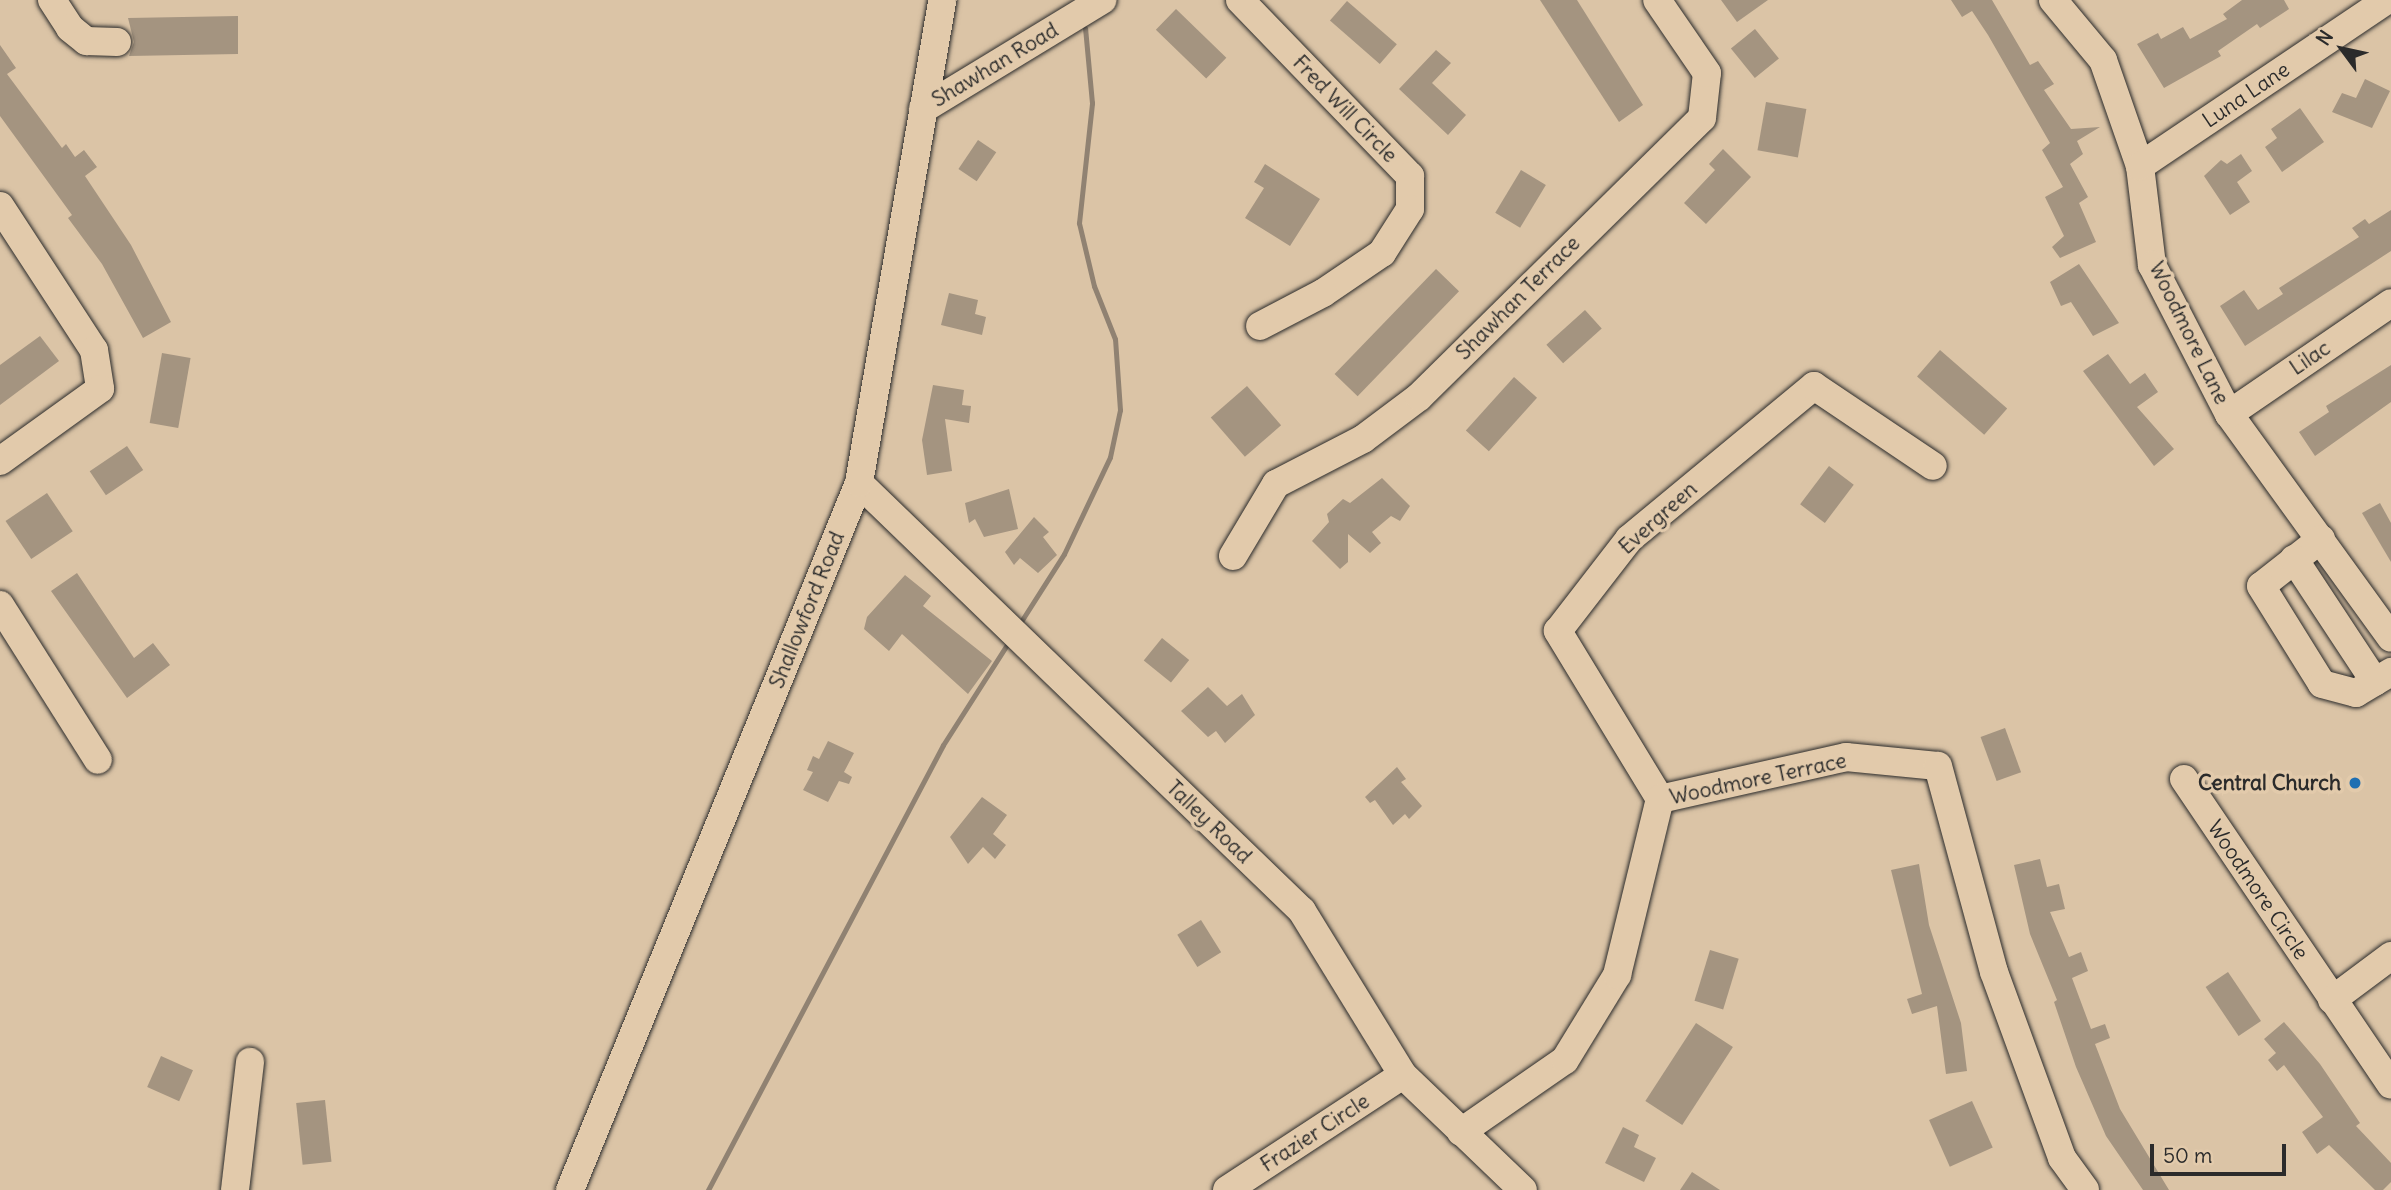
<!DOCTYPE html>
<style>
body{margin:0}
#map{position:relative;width:2391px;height:1190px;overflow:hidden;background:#dbc4a6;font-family:Delius,sans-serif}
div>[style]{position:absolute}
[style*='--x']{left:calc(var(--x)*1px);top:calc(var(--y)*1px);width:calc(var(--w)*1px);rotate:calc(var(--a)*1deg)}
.stream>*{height:5px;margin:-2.5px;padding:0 2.5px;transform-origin:2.5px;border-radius:2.5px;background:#908272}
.building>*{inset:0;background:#a49480;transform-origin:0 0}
.roads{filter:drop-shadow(0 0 2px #2b2b2b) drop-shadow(0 0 2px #2b2b2b)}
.minor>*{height:28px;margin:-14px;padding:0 14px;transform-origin:14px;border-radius:14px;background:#e2caab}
.dots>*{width:19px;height:19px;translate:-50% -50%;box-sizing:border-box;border:4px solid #e2caab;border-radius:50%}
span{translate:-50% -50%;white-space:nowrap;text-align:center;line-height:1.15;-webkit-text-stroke:7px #e2caab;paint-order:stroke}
.street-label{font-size:21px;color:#2b2b2b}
.poi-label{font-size:21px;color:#2b2b2b;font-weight:700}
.right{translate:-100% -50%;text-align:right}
.north{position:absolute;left:2307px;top:14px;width:70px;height:70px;-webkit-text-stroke:5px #e2caab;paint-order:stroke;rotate:303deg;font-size:19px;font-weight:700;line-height:28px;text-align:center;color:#2b2b2b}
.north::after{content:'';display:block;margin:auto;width:24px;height:32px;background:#2b2b2b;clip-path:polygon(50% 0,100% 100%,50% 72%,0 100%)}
.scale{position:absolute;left:2150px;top:1144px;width:136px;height:32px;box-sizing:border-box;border:4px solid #2b2b2b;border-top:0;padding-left:9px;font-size:21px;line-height:24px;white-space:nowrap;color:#2b2b2b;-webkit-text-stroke:5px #e2caab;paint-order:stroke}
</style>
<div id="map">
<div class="stream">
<div style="--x:1022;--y:620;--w:78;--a:-57.5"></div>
<div style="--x:1064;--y:554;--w:107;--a:-64.6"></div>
<div style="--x:1110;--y:457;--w:48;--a:-78"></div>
<div style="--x:1120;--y:410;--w:71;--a:-94"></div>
<div style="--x:1115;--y:339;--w:57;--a:-111.6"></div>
<div style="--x:1094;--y:286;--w:65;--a:-103.4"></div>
<div style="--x:1079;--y:223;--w:121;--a:-83.8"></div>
<div style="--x:1092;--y:103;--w:75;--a:-95.3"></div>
<div style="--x:708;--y:1190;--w:503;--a:-62.16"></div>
<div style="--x:943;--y:745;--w:117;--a:-57.5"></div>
</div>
<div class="building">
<div style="clip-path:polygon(1540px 0,1577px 0,1643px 105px,1619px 122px)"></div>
<div style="clip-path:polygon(1721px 0,1768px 0,1737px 22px)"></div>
<div style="clip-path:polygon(1951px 0,1992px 0,2030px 65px,2038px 61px,2054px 84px,2044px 90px,2071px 129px,2100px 127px,2077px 141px,2083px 154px,2070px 164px,2088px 197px,2079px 203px,2096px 242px,2060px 258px,2052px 247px,2064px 236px,2045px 197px,2063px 187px,2042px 150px,2050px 143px,1988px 35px,1972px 11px,1962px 17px)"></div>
<div style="clip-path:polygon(2242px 0,2284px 0,2289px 9px,2260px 28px,2257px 24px,2218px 51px,2221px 56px,2164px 88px,2137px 44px,2158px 33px,2161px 39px,2183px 27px,2190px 39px,2227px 19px,2223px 14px)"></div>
<div style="left:1347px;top:1px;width:66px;height:26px;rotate:41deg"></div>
<div style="left:1176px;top:9px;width:70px;height:29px;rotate:44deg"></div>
<div style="clip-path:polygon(238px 16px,238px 54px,129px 56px,134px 42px,128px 18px)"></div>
<div style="left:1755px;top:29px;width:38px;height:31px;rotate:51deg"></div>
<div style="clip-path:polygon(0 45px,16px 68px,7px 74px,62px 148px,66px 144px,75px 157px,84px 150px,97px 167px,85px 176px,131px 245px,171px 322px,143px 338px,102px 264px,68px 218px,72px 215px,0 116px)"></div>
<div style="clip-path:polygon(1436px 50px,1451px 63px,1432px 83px,1466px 115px,1448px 135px,1399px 89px)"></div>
<div style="clip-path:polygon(2365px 79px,2390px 91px,2372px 128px,2332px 112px,2342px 93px,2356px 98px)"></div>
<div style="left:1766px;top:102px;width:41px;height:49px;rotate:10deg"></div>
<div style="clip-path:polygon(2300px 108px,2324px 142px,2282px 172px,2265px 147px,2277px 138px,2271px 129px)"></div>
<div style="left:978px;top:140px;width:22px;height:35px;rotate:34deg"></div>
<div style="clip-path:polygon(1723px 149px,1751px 177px,1706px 224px,1684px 203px,1715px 170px,1709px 164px)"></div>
<div style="clip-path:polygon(2241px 154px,2252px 171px,2237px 182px,2250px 202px,2230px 215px,2204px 176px,2221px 160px,2227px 164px)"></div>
<div style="clip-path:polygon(1265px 164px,1320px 199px,1290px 246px,1245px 218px,1264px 188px,1254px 182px)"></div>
<div style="left:1521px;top:170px;width:29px;height:50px;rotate:31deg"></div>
<div style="clip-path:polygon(2391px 210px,2391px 251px,2245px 346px,2220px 306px,2244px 290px,2258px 310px,2283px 294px,2279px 288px,2359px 237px,2352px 228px,2365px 219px,2369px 224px)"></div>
<div style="clip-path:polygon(2079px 264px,2119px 323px,2093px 336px,2071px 302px,2061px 306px,2050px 282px)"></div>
<div style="left:1436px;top:269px;width:32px;height:146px;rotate:44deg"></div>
<div style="clip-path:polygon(949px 293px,978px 300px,975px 314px,986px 317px,982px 335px,941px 325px)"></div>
<div style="left:1585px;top:310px;width:25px;height:52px;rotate:48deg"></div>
<div style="clip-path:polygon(40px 336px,59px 361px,0 405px,0 365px)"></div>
<div style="left:1940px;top:350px;width:89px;height:35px;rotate:41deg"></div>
<div style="left:162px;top:353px;width:29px;height:71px;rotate:10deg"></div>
<div style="clip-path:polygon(2108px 354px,2130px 384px,2145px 373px,2158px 392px,2137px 407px,2174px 449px,2154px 466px,2083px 371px)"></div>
<div style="clip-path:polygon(2391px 365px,2391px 402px,2315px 456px,2299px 432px,2329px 412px,2326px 406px)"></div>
<div style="left:1514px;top:377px;width:31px;height:72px;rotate:42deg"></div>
<div style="clip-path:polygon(933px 385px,964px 390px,962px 405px,971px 406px,969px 423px,945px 419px,952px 471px,927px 475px,922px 440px)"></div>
<div style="left:1247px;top:386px;width:52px;height:48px;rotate:49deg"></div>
<div style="left:127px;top:446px;width:29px;height:45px;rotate:56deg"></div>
<div style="left:1829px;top:466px;width:31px;height:48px;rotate:37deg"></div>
<div style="clip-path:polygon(1382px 478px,1410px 506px,1400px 521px,1391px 516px,1372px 532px,1381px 543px,1370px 553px,1348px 534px,1348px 562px,1340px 569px,1312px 541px,1329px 522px,1327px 514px,1343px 499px,1350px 503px)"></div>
<div style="clip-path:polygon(1009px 489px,1018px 529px,984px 537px,975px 519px,969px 523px,965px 503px)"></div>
<div style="left:47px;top:493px;width:46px;height:50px;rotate:56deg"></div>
<div style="clip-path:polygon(2380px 503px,2391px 523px,2391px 562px,2362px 513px)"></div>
<div style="clip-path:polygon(1034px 517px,1049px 532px,1043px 537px,1057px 555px,1038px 573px,1020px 558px,1014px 565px,1005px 552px)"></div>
<div style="clip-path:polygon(77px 573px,134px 658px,153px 643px,170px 665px,127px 698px,51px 591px)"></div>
<div style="clip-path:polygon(905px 575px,931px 596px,923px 606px,992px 661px,968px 694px,902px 634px,889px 651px,864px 629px,867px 617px)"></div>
<div style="left:1162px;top:638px;width:35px;height:29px;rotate:39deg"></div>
<div style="clip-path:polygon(1208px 687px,1227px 706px,1242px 694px,1255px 715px,1225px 743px,1216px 731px,1208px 737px,1181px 711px)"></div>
<div style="left:2005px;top:728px;width:47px;height:26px;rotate:70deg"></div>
<div style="clip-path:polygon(828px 741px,854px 753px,844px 772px,852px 777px,849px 784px,839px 781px,828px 802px,803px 790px,813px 772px,807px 770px,813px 756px,819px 759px)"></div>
<div style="clip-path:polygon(1397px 767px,1406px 779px,1401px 782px,1422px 806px,1409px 819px,1405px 814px,1393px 825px,1375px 800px,1370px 803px,1365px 797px)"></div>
<div style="clip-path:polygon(982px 797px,1007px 815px,993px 834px,1006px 845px,995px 859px,983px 847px,968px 864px,950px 837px)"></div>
<div style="clip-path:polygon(2040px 859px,2047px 887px,2059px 884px,2065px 909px,2050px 912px,2069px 957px,2081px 952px,2088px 971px,2072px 978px,2091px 1029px,2105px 1024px,2110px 1038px,2095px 1044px,2120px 1109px,2169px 1190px,2143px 1190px,2106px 1136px,2076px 1067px,2054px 1002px,2057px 1000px,2030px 934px,2014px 865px)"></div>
<div style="clip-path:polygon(1919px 864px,1929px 925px,1961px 1023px,1967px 1071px,1946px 1074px,1937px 1006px,1912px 1014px,1907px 999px,1922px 994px,1891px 870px)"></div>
<div style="left:1201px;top:920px;width:38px;height:28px;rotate:58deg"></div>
<div style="left:1710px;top:950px;width:30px;height:53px;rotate:17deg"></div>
<div style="left:2228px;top:972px;width:59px;height:27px;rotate:56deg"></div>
<div style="clip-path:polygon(2284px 1022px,2320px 1064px,2360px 1123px,2356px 1126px,2391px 1163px,2391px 1182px,2383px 1190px,2375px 1190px,2329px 1145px,2317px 1154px,2302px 1132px,2323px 1117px,2284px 1065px,2277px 1071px,2268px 1060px,2276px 1053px,2264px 1039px)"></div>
<div style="left:1696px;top:1023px;width:44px;height:93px;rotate:33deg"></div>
<div style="left:161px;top:1056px;width:35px;height:34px;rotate:24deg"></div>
<div style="left:325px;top:1100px;width:62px;height:29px;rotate:84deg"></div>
<div style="left:1972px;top:1101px;width:51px;height:47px;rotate:66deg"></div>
<div style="clip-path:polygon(1623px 1127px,1639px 1135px,1634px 1147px,1656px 1158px,1644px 1182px,1605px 1163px)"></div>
<div style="clip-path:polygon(1692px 1172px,1720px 1190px,1680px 1190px)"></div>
</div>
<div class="roads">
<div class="minor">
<div style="--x:52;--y:0;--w:33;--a:57"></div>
<div style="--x:70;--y:28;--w:21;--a:39"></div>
<div style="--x:86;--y:41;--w:31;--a:2"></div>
<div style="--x:1240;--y:0;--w:245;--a:46"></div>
<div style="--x:1410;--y:176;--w:33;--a:90"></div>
<div style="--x:1410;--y:209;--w:52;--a:122.5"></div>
<div style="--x:1382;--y:253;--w:71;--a:145.9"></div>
<div style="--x:1323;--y:293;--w:71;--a:152.4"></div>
<div style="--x:2053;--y:0;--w:78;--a:50.2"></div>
<div style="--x:2103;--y:60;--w:112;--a:70.8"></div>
<div style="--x:2140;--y:166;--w:100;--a:83.1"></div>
<div style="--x:2152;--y:265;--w:168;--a:62.7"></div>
<div style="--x:2229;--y:414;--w:276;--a:54.1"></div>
<div style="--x:923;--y:109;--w:210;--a:-31.3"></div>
<div style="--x:2140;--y:166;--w:298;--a:-33.9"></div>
<div style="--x:0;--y:206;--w:172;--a:56.9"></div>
<div style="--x:94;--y:350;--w:39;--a:81"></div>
<div style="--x:100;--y:389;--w:123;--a:144.2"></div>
<div style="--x:2229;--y:414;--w:196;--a:-34.4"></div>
<div style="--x:859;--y:483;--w:616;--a:44.01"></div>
<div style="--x:1302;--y:911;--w:193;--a:58.4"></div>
<div style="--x:1403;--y:1075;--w:166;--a:43.8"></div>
<div style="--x:2321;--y:539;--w:76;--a:141.9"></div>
<div style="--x:2261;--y:586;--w:115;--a:58.1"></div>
<div style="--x:2322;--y:684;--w:35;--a:15"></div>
<div style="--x:2356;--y:693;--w:41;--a:-31"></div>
<div style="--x:1233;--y:556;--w:84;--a:-59.2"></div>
<div style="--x:1276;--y:484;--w:98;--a:-27.3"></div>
<div style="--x:1363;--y:439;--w:70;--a:-36.9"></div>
<div style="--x:1419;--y:397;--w:397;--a:-44.6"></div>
<div style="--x:1702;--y:118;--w:45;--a:-83.7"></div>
<div style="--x:1707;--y:73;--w:88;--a:-124.4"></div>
<div style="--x:2294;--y:559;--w:147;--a:56.6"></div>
<div style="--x:0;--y:605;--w:183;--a:57.7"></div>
<div style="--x:2184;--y:779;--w:369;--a:55.9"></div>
<div style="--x:1660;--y:799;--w:197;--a:-121.3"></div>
<div style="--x:1558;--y:631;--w:116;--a:-52.3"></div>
<div style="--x:1629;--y:539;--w:240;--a:-39.6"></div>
<div style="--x:1814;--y:386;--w:143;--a:33.9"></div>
<div style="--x:2332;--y:1000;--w:74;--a:-36.7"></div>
<div style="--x:1461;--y:1132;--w:126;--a:-34.7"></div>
<div style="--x:1565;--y:1060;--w:100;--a:-58.5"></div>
<div style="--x:1617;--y:975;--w:181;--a:-76.3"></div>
<div style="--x:1660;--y:799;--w:191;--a:-12.7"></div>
<div style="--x:1846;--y:757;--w:92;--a:5.6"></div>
<div style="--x:1938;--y:766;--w:213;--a:74.8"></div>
<div style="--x:1994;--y:972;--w:198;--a:69.9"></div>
<div style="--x:2062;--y:1158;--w:39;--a:54"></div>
<div style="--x:235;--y:1190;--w:129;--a:-83.3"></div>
<div style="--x:570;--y:1190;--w:764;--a:-67.77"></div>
<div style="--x:859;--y:483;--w:490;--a:-80.2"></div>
<div style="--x:1227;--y:1190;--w:210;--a:-33.2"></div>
</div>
</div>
<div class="dots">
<div style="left:2355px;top:783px;background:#1f6fb2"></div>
</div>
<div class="street-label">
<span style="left:995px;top:65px;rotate:-31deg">Shawhan Road</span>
<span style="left:2246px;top:95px;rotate:-34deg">Luna Lane</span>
<span style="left:1345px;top:109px;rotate:46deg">Fred Will Circle</span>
<span style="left:1518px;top:298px;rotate:-45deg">Shawhan Terrace</span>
<span style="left:2189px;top:333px;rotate:64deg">Woodmore Lane</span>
<span style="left:2310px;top:358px;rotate:-34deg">Lilac</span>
<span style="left:1658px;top:518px;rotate:-42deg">Evergreen</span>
<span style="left:807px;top:610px;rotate:-68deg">Shallowford Road</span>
<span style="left:1758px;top:779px;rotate:-12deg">Woodmore Terrace</span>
<span style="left:1209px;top:822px;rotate:44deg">Talley Road</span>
<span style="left:2258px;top:890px;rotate:56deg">Woodmore Circle</span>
<span style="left:1315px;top:1133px;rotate:-33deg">Frazier Circle</span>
</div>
<div class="poi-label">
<span class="right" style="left:2341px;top:783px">Central Church</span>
</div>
<div class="north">N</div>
<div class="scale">50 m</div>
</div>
